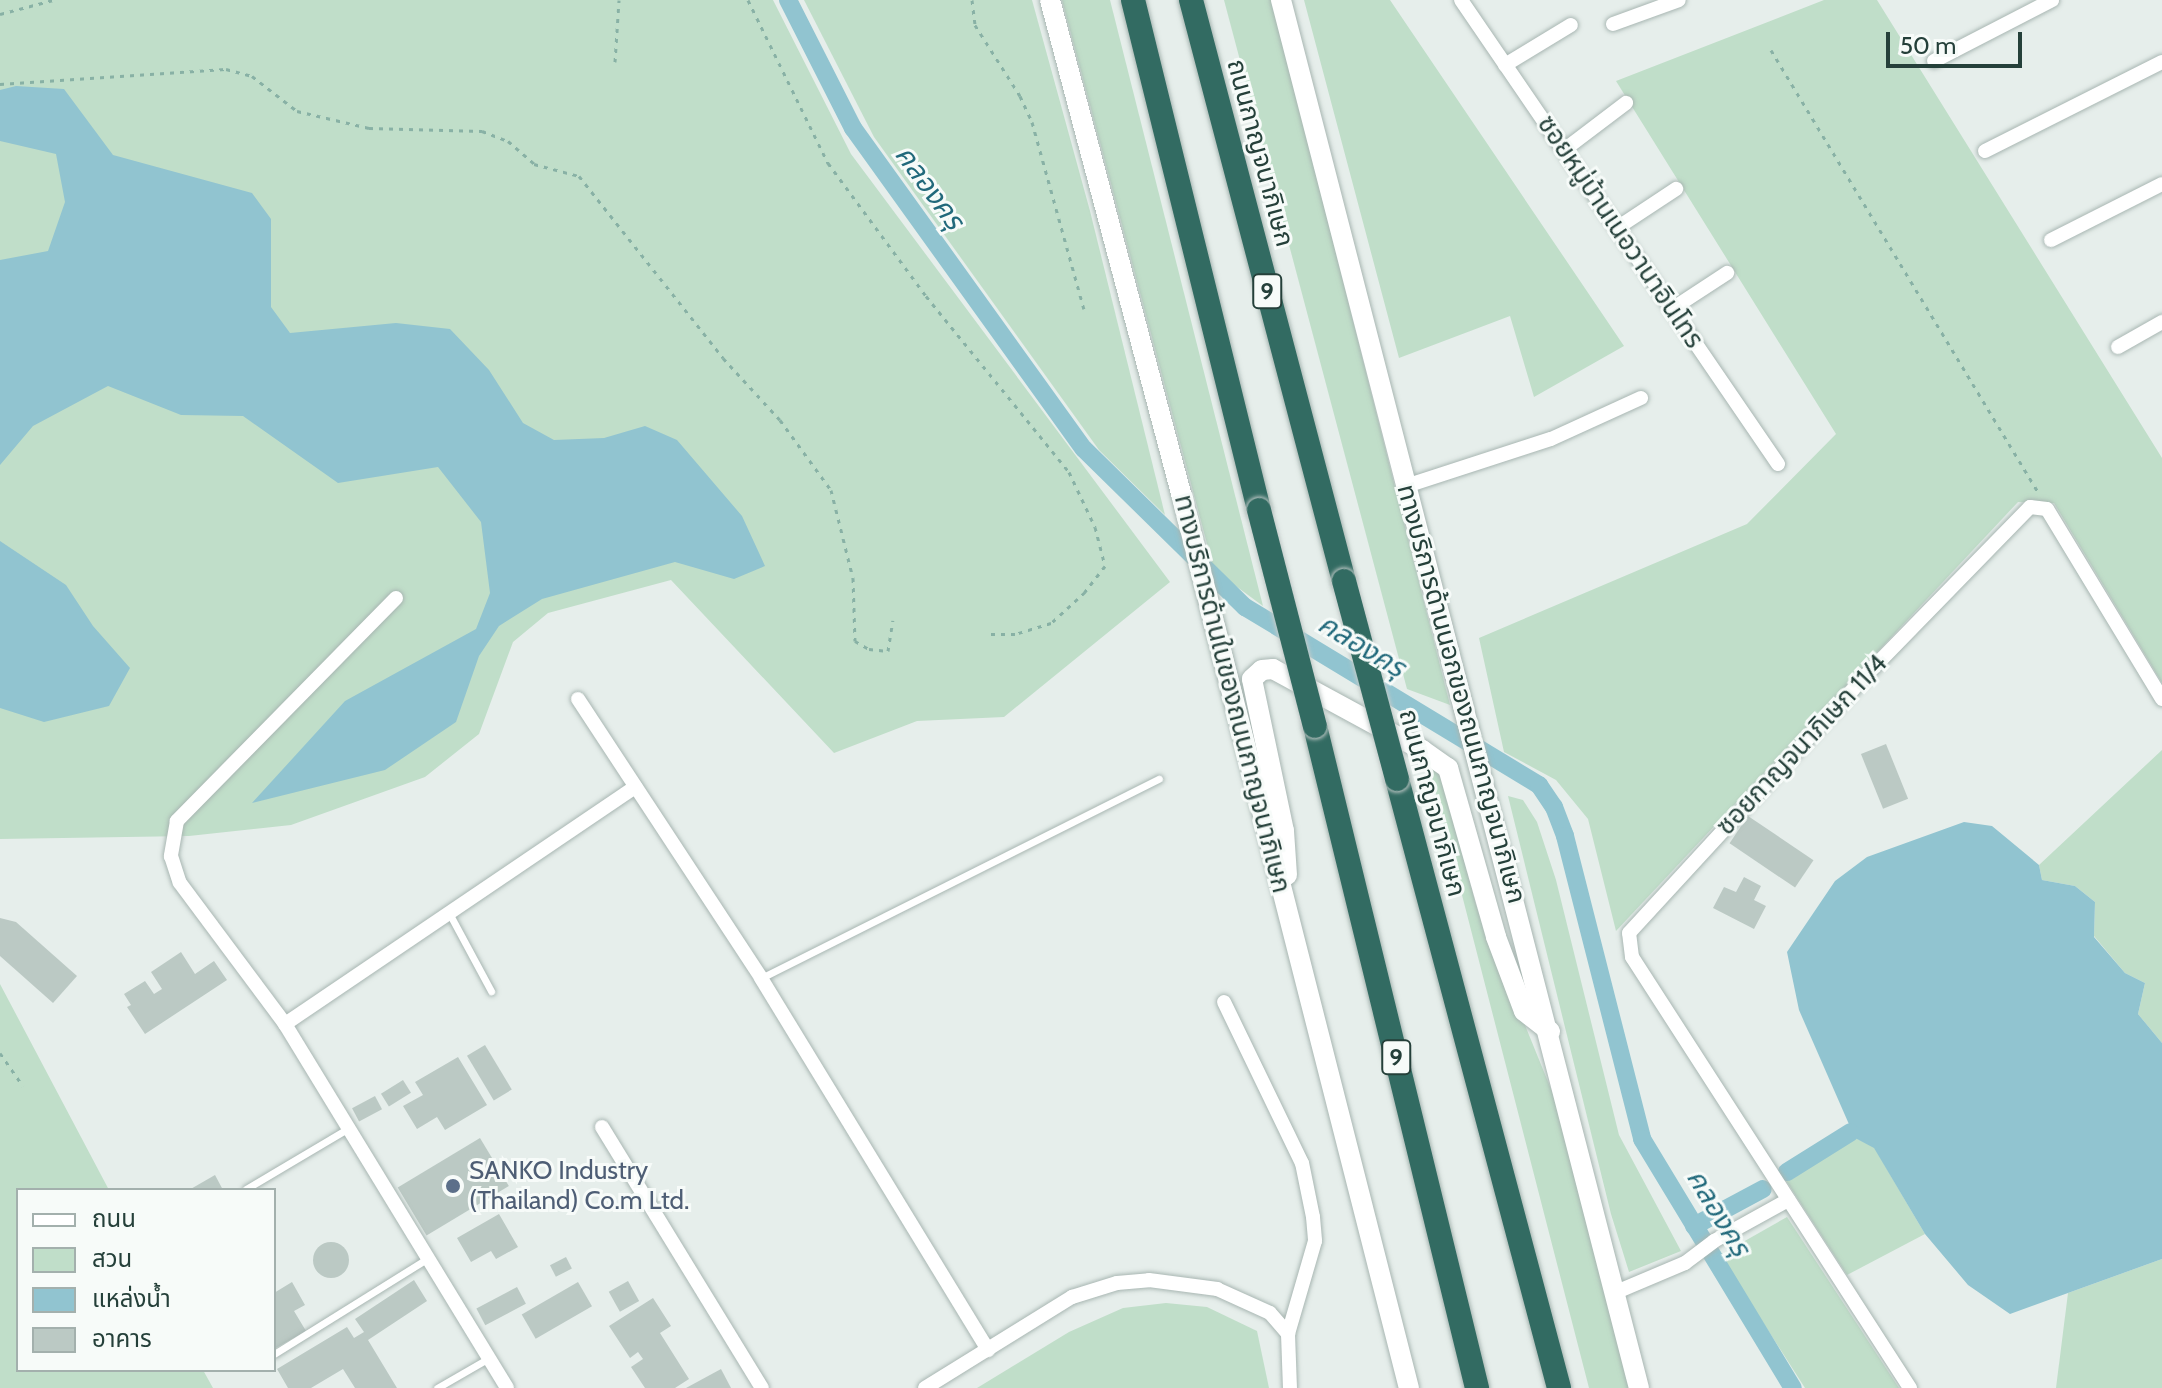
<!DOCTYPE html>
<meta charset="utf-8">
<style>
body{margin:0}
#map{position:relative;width:2162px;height:1388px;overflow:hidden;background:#e6eeeb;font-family:Cabin,"Noto Sans Thai",sans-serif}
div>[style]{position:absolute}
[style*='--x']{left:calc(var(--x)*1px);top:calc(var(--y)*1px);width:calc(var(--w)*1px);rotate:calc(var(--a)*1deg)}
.green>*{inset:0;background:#c0dec9}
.water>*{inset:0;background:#91c4d0}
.canal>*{height:18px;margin:-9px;padding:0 9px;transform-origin:9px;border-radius:9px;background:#91c4d0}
.building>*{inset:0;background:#bbc9c4;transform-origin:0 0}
.round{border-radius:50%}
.path>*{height:3px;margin-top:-1.5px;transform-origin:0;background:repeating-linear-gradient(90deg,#88b1a5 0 4px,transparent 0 10px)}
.roads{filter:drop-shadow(0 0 2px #a8b6b2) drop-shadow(0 0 2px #a8b6b2)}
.lane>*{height:7px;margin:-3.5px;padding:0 3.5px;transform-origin:3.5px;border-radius:3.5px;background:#fff}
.street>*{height:14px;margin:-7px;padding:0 7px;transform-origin:7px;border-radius:7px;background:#fff}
.secondary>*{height:20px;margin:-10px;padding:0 10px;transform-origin:10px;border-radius:10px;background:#fff}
.highway>*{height:24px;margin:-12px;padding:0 12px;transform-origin:12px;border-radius:12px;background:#326b62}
.bridges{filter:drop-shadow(0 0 2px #c2cac8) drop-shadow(0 0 2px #c2cac8)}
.highway-bridge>*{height:24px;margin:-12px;padding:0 12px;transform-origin:12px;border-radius:12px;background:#326b62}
.dots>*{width:22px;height:22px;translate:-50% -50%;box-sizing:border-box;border:4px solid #f7fbf9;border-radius:50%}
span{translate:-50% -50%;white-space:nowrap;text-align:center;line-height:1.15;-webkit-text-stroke:6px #f7fbf9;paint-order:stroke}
.shield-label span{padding:2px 6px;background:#f7fbf9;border:2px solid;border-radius:6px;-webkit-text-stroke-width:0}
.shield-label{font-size:24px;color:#25403a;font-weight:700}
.street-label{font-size:26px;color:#25403a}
.service-label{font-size:26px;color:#4e5e75}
.left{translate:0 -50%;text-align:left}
.water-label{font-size:28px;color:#21697b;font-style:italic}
.legend{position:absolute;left:16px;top:1188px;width:260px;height:184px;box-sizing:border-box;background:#f7fbf9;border:2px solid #a3b0ad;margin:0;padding:10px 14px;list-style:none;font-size:24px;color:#25403a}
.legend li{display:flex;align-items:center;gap:16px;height:40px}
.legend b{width:40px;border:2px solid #a3b0ad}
.scale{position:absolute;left:1886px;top:32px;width:136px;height:36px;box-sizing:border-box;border:4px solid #25403a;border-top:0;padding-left:10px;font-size:24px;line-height:28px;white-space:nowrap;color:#25403a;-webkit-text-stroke:6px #f7fbf9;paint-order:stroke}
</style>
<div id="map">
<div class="green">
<div style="clip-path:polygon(0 0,773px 0,851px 154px,1170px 582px,1004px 717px,917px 721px,834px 753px,671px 580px,548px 613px,513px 642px,479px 734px,425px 777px,291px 825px,189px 836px,0 839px)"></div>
<div style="clip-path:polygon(804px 0,1032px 0,1090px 211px,1165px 515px,1099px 450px,874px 137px)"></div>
<div style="clip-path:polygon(1062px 0,1110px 0,1263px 606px,1214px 570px)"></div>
<div style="clip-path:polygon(1224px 0,1272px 0,1450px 705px,1407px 689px)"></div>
<div style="clip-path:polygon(1304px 0,1390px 0,1624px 346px,1534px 397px,1510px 316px,1399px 358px)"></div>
<div style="clip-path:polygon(1824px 0,1877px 0,2162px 458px,2162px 683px,2054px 503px,2018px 502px,1616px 931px,1588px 819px,1556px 780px,1504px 752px,1479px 638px,1747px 524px,1836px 434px,1616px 81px)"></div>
<div style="clip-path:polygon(2162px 750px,2162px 1043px,2138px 1014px,2145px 983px,2125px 973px,2094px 936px,2095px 902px,2075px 886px,2042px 880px,2039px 865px)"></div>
<div style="clip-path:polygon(1429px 767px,1440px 769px,1476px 905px,1553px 1094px,1630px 1388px,1589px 1388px)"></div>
<div style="clip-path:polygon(1508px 796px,1523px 800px,1537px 822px,1556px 880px,1619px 1135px,1681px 1251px,1629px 1272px,1611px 1214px)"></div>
<div style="clip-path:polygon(0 984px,109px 1190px,18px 1190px,18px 1370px,203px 1370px,213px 1388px,0 1388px)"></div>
<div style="clip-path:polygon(1855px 1138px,1874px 1147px,1925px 1234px,1847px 1275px,1785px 1179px)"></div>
<div style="clip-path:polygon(1787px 1217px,1899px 1388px,1805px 1388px,1720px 1255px)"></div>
<div style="clip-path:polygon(2162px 1259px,2162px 1388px,2056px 1388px,2068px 1293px)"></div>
<div style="clip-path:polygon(1166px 1303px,1207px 1307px,1257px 1331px,1269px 1388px,977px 1388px,1069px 1332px,1123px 1308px)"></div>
</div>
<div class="water">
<div style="clip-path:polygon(16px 86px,64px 89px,113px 155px,252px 193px,271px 219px,271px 307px,290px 333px,396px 323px,450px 329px,489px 370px,523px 423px,554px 440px,604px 438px,645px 426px,677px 440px,742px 516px,765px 566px,734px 579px,675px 562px,542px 599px,499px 626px,479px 656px,456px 722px,385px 770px,252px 803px,345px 701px,476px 629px,490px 593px,481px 522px,438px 467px,338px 483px,243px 416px,181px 415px,108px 386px,33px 426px,0 465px,0 260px,48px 251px,65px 202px,56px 154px,0 141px,0 90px)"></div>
<div style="clip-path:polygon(0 541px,66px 585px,93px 626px,130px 668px,109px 706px,44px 722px,0 708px)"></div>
<div style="clip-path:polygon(1964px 822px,1992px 826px,2039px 865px,2042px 880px,2075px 886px,2095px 902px,2094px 937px,2125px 973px,2145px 983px,2138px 1014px,2162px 1043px,2162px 1259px,2010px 1314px,1968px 1285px,1925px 1234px,1874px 1148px,1855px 1138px,1799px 1010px,1787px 952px,1835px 881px,1867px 857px)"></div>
</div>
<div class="canal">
<div style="--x:788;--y:0;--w:144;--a:63.1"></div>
<div style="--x:853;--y:128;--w:395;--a:54.3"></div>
<div style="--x:1084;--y:449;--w:226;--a:44.5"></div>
<div style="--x:1245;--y:607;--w:344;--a:31.2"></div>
<div style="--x:1539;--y:785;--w:27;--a:56"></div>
<div style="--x:1554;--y:807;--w:31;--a:69"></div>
<div style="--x:1565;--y:836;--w:313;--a:75.7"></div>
<div style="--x:1642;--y:1139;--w:291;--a:58.8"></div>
<div style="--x:1787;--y:1172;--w:75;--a:-32"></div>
<div style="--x:1694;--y:1226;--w:78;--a:-28.2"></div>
</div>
<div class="building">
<div style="left:1886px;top:744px;width:59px;height:27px;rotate:68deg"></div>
<div style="left:1748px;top:816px;width:79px;height:33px;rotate:34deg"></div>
<div style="clip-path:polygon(1744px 877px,1761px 886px,1754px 900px,1766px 906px,1754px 929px,1713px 908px,1724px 887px,1736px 892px)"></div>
<div style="clip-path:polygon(0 918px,16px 922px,77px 976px,53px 1003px,0 956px)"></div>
<div style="clip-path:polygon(181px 952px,195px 974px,214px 961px,227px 980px,145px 1034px,127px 1007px,131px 1005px,124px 994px,145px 981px,154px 994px,162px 989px,151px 972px)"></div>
<div style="left:485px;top:1045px;width:52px;height:21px;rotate:59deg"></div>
<div style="clip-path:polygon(458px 1057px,487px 1105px,445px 1130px,437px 1117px,417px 1129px,403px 1106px,423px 1095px,415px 1082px)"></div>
<div style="left:403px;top:1080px;width:15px;height:26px;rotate:58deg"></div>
<div style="left:375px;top:1096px;width:15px;height:26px;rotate:62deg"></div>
<div style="left:480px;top:1138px;width:56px;height:96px;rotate:59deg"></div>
<div style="clip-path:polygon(215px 1175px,223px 1190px,189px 1190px)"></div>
<div style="clip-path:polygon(499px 1214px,518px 1247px,496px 1259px,491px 1251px,471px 1262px,457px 1238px)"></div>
<div class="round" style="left:313px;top:1242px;width:36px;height:36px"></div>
<div style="left:566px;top:1257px;width:13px;height:18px;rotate:63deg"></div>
<div style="clip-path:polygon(414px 1280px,427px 1301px,368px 1340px,397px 1388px,355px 1388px,343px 1369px,311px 1388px,288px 1388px,277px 1369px,347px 1327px,354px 1338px,364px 1332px,355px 1319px)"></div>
<div style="left:628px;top:1281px;width:23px;height:22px;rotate:61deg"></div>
<div style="clip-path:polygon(292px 1282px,305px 1305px,294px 1311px,306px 1331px,274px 1349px,274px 1293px)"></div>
<div style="left:578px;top:1282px;width:28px;height:65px;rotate:60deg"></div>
<div style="left:517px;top:1287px;width:19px;height:46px;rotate:62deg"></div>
<div style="clip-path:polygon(653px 1298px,671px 1326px,660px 1333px,689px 1379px,675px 1388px,645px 1388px,631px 1367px,643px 1359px,638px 1352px,630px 1358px,609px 1326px)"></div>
<div style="clip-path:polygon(721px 1369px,731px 1388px,686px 1388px)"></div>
</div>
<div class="path">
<div style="--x:748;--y:0;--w:182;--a:63.9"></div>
<div style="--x:828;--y:163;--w:165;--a:53.6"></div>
<div style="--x:926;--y:296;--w:227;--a:50.9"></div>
<div style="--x:1069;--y:472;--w:61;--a:64.7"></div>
<div style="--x:1095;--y:527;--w:40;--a:75.6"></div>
<div style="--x:1105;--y:566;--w:33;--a:128"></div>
<div style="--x:1085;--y:592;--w:46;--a:137.6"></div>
<div style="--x:1051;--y:623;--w:38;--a:163"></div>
<div style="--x:1015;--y:634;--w:30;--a:180"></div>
<div style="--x:972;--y:0;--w:25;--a:83"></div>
<div style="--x:975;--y:25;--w:84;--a:57.6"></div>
<div style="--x:1020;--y:96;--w:29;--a:65"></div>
<div style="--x:1032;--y:122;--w:194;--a:74.5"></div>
<div style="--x:0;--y:14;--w:55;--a:-14.8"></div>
<div style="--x:1771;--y:50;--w:516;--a:58.86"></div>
<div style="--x:615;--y:62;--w:62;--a:-86.3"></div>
<div style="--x:0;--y:84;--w:226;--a:-3.8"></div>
<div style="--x:226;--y:69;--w:27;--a:15"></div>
<div style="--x:252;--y:76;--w:57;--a:37.9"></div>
<div style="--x:297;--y:111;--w:74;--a:13.3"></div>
<div style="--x:369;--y:128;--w:113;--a:1.5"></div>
<div style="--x:482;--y:131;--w:28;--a:21"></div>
<div style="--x:508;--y:141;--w:35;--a:41"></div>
<div style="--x:534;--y:164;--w:47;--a:14.9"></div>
<div style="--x:579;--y:176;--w:232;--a:51.6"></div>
<div style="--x:723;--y:358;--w:84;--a:47.4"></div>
<div style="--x:780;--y:420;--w:87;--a:53.9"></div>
<div style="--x:831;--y:490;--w:91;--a:76"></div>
<div style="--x:853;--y:578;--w:63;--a:88.2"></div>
<div style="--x:855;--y:641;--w:16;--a:30"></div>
<div style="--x:869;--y:649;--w:19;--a:6"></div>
<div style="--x:888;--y:651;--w:31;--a:-81"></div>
<div style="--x:0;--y:1053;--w:40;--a:55.1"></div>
</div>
<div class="roads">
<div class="lane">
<div style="--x:449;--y:913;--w:89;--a:61.7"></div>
<div style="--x:761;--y:978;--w:445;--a:-26.6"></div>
<div style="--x:246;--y:1189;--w:117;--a:-30.7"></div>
<div style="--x:274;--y:1354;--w:181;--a:-31.9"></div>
<div style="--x:437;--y:1388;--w:60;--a:-30"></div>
</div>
<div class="street">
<div style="--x:1461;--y:0;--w:562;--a:55.66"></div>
<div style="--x:1613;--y:24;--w:70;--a:-20"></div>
<div style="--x:1934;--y:61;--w:133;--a:-27.3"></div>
<div style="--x:1505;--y:65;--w:77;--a:-31.2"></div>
<div style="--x:1564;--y:150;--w:78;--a:-37.2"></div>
<div style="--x:1985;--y:151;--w:198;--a:-26.7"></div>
<div style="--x:1617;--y:228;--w:71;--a:-33.5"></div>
<div style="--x:2051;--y:240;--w:124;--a:-26.8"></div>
<div style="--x:1672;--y:309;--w:66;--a:-33.2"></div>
<div style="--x:2118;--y:347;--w:51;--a:-29.6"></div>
<div style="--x:1406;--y:486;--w:152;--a:-18"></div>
<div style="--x:1551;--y:439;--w:99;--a:-24.5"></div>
<div style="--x:396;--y:598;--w:313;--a:134.5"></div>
<div style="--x:177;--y:821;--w:36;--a:100"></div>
<div style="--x:171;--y:856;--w:28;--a:72"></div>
<div style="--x:180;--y:883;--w:176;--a:53.3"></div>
<div style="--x:285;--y:1024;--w:426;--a:58.6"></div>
<div style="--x:578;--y:699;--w:334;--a:56.7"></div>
<div style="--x:761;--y:978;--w:436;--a:58.6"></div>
<div style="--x:1224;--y:1002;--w:179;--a:64.2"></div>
<div style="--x:1302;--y:1163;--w:55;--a:78.5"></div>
<div style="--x:1313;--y:1217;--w:24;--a:85"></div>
<div style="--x:1315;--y:1241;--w:97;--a:106.2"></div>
<div style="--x:1288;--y:1334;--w:54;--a:87.9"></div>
<div style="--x:285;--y:1024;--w:423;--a:-34.1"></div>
<div style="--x:602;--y:1127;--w:306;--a:58.5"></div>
<div style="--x:1614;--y:1293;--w:77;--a:-22.9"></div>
<div style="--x:1685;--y:1263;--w:36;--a:-37"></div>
<div style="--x:1714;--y:1241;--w:85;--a:-29"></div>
<div style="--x:925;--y:1388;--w:173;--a:-31.8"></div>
<div style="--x:1072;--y:1297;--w:47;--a:-17.3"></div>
<div style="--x:1117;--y:1283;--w:32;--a:-5"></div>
<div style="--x:1149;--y:1280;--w:69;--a:7.5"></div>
<div style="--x:1217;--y:1289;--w:58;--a:24.4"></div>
<div style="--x:1270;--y:1313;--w:28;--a:49"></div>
<div style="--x:1910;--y:1388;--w:513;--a:-122.82"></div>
<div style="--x:1632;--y:957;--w:24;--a:-97"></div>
<div style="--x:1629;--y:933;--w:360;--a:-47.4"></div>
<div style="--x:1873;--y:668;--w:225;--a:-45.7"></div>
<div style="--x:2030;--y:507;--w:17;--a:7"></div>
<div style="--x:2047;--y:509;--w:222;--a:58.8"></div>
</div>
<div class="secondary">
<div style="--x:1050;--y:0;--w:518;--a:75.13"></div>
<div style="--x:1183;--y:501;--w:915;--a:75.71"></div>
<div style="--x:1281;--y:0;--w:1433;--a:75.54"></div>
<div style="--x:1287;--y:875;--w:44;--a:-93.9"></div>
<div style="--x:1284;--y:831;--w:155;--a:-101.9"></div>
<div style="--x:1252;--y:679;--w:13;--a:-42"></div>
<div style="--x:1262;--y:670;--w:11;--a:-5"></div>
<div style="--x:1273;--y:669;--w:170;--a:28.5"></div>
<div style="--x:1422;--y:750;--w:32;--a:35"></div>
<div style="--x:1448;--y:768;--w:176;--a:74.1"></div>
<div style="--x:1496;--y:937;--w:79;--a:69.3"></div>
<div style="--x:1524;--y:1011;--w:33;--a:38"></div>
</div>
<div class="highway">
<div style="--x:1133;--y:0;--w:525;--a:76.12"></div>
<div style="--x:1191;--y:0;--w:601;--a:75.25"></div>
<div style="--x:1315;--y:726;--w:682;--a:76.25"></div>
<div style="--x:1397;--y:779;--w:630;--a:75.1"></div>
</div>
</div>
<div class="bridges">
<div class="highway-bridge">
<div style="--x:1259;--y:510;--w:223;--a:75.5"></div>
<div style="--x:1344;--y:581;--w:205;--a:75"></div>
</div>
</div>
<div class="dots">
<div style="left:453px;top:1186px;background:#5c6f8a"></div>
</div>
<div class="shield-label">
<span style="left:1267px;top:291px">9</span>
<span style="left:1396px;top:1057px">9</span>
</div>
<div class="street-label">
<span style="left:1260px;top:153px;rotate:75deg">ถนนกาญจนาภิเษก</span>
<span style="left:1620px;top:232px;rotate:56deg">ซอยหมู่บ้านเนอวานาอินโทร</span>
<span style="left:1232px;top:694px;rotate:76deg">ทางบริการด้านในของถนนกาญจนาภิเษก</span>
<span style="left:1461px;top:694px;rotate:75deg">ทางบริการด้านนอกของถนนกาญจนาภิเษก</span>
<span style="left:1802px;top:745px;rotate:-47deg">ซอยกาญจนาภิเษก 11/4</span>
<span style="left:1432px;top:803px;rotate:75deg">ถนนกาญจนาภิเษก</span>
</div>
<div class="service-label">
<span class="left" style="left:469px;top:1186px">SANKO Industry<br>(Thailand) Co.m Ltd.</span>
</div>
<div class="water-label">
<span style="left:930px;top:187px;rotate:54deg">คลองครุ</span>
<span style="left:1362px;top:645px;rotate:31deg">คลองครุ</span>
<span style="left:1719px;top:1212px;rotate:59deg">คลองครุ</span>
</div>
<ul class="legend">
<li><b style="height:10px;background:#fff"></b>ถนน</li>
<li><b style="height:22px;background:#c0dec9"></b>สวน</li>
<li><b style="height:22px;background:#91c4d0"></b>แหล่งน้ำ</li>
<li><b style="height:22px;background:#bbc9c4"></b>อาคาร</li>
</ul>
<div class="scale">50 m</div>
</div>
